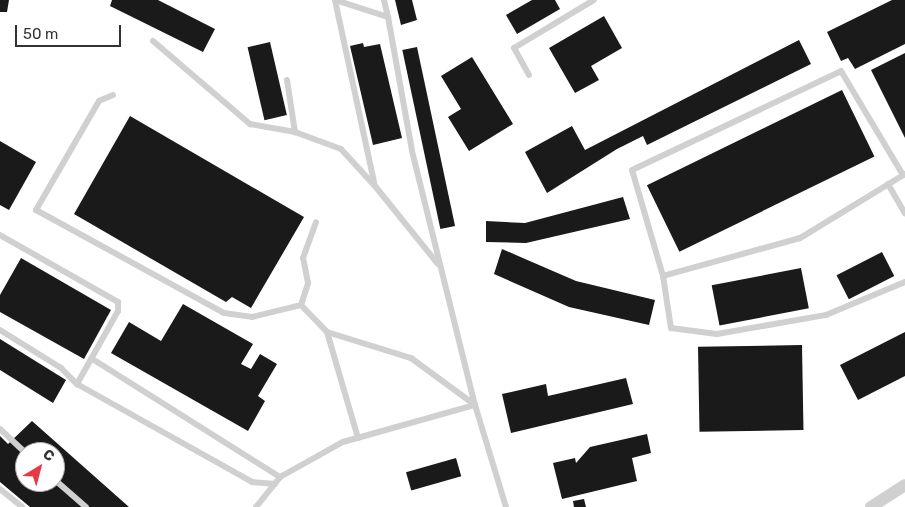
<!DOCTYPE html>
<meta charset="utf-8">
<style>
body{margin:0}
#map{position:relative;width:905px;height:507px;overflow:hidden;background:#fff;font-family:Rubik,sans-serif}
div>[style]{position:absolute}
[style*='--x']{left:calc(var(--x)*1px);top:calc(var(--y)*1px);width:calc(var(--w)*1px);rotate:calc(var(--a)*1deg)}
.building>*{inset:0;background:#1a1a1a;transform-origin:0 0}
.lane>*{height:6px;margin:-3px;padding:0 3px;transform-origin:3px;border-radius:3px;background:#d0d0d0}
.street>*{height:12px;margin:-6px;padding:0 6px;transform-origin:6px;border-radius:6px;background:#d0d0d0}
span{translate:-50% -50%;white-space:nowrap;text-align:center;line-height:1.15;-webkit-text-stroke:5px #fff;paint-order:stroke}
.north{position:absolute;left:15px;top:442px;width:50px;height:50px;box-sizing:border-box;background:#fff;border:1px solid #adadad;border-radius:50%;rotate:37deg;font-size:14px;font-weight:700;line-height:20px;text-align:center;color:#333}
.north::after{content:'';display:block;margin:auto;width:18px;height:22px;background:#e63946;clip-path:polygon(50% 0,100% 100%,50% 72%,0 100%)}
.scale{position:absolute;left:15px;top:25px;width:106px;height:22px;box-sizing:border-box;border:2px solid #333;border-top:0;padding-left:6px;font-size:15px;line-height:18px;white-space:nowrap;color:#333;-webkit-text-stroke:4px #fff;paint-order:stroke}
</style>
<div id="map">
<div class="building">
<div style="clip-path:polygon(0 0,9px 0,7px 12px,0 12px)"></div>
<div style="clip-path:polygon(112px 0,158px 0,215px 29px,203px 52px,110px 6px)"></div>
<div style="clip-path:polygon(395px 0,412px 0,417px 20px,401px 25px)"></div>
<div style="clip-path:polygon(532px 0,555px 0,560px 9px,517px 34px,506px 15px)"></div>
<div style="clip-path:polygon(892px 0,905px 0,905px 44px,855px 69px,848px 58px,841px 61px,827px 32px)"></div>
<div style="clip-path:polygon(604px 16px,622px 48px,591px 66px,599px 80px,575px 93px,549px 48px)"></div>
<div style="clip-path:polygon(799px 40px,811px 64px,647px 145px,643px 136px,617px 149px,547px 193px,525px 152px,572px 126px,585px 150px)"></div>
<div style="left:270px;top:42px;width:75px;height:23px;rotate:77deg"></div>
<div style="clip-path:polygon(363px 43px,364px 47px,380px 44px,402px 138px,373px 145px,350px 46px)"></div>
<div style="left:417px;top:47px;width:183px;height:15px;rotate:78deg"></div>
<div style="clip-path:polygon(905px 53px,905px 138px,871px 70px)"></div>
<div style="clip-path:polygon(472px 57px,513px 124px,469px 151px,448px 117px,461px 109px,441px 76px)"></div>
<div style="left:842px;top:90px;width:74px;height:217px;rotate:64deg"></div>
<div style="clip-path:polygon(130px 116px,304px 217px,251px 308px,232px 297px,226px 302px,74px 214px)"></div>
<div style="clip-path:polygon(0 141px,36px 162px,9px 210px,0 205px)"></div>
<div style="clip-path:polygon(623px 197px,630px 219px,526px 243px,486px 242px,486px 221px,525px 223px)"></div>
<div style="clip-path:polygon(502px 249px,576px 281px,655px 300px,649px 325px,569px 307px,494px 274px)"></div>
<div style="left:882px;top:252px;width:27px;height:51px;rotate:63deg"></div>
<div style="clip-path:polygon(21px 258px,111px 310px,84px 359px,0 312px,0 295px)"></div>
<div style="left:801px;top:268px;width:41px;height:91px;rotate:79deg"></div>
<div style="clip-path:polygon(183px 304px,253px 344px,241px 364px,251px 369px,260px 354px,277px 364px,258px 396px,265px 401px,248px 431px,111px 353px,129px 322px,161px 341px)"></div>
<div style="clip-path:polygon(905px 332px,905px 376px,858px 400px,840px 365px)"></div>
<div style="clip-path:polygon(0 339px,66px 380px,53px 403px,0 370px)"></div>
<div style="left:802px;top:345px;width:85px;height:104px;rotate:89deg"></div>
<div style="clip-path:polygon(626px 378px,633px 404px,511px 433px,502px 394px,546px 384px,548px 396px)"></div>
<div style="clip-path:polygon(evenodd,32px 421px,129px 507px,30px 507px,0 482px,0 436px,8px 444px,32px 421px,25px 452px,55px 452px,55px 482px,25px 482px,25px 452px)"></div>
<div style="clip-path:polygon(647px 434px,651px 453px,632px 458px,637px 481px,562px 499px,553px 463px,575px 458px,576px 463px,590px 447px)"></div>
<div style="left:456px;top:458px;width:19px;height:52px;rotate:74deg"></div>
<div style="clip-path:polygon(584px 499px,586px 507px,574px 507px,573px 501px)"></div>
</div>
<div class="lane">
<div style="--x:335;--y:0;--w:56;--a:17.8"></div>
<div style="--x:388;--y:17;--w:136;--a:79.8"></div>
<div style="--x:412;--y:151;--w:262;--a:76.1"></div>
<div style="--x:475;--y:405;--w:107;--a:73.1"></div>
<div style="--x:335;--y:0;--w:190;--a:77.9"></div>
<div style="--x:375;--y:186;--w:100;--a:51.1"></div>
<div style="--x:384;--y:0;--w:17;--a:77"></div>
<div style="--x:153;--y:41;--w:128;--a:40.6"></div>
<div style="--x:250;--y:124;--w:46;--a:10.1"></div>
<div style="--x:295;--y:132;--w:49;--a:20.3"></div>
<div style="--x:341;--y:149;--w:49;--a:47.5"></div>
<div style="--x:529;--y:75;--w:31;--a:-119"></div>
<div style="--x:514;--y:48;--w:93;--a:-31"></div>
<div style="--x:287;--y:80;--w:53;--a:81.3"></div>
<div style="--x:113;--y:95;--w:15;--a:157"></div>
<div style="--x:99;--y:101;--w:126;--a:120"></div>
<div style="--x:36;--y:210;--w:214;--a:28.7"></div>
<div style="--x:224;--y:313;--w:28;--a:8"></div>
<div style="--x:252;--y:317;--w:50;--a:-13.8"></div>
<div style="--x:301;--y:305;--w:37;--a:46"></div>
<div style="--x:905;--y:174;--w:123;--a:148.6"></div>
<div style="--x:800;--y:238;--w:142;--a:164.5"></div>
<div style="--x:663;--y:276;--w:53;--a:81.3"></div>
<div style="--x:671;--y:328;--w:46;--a:7.4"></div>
<div style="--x:717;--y:334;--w:111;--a:-9.9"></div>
<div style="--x:826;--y:315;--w:86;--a:-22.7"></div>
<div style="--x:888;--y:184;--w:34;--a:60"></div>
<div style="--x:0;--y:235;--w:136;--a:29.6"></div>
<div style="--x:118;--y:302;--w:9;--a:90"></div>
<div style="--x:118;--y:311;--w:84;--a:119.3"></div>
<div style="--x:663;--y:276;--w:110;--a:-106.3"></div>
<div style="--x:632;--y:170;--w:231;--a:-25.3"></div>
<div style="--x:841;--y:71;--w:121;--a:59.2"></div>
<div style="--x:301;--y:305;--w:23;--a:-72"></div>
<div style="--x:308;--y:283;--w:25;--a:-101"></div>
<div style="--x:303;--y:258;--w:38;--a:-70"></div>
<div style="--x:0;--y:330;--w:72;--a:31.9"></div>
<div style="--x:61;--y:368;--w:23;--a:45"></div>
<div style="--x:77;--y:384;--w:201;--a:29.2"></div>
<div style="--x:252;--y:482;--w:23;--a:5"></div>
<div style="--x:94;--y:360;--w:220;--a:32.2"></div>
<div style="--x:0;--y:429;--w:34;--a:43"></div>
<div style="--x:358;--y:438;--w:110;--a:-106.3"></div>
<div style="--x:327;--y:332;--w:88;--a:17.2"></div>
<div style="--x:411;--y:358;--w:79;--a:36.3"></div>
<div style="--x:55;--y:480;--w:41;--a:41.1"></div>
<div style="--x:0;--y:489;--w:28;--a:39"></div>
<div style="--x:256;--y:507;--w:38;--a:-51"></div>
<div style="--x:280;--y:477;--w:72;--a:-29.1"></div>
<div style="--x:343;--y:442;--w:137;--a:-15.7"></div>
</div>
<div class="street">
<div style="--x:871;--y:507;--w:40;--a:-32.9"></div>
</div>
<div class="north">С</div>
<div class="scale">50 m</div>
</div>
